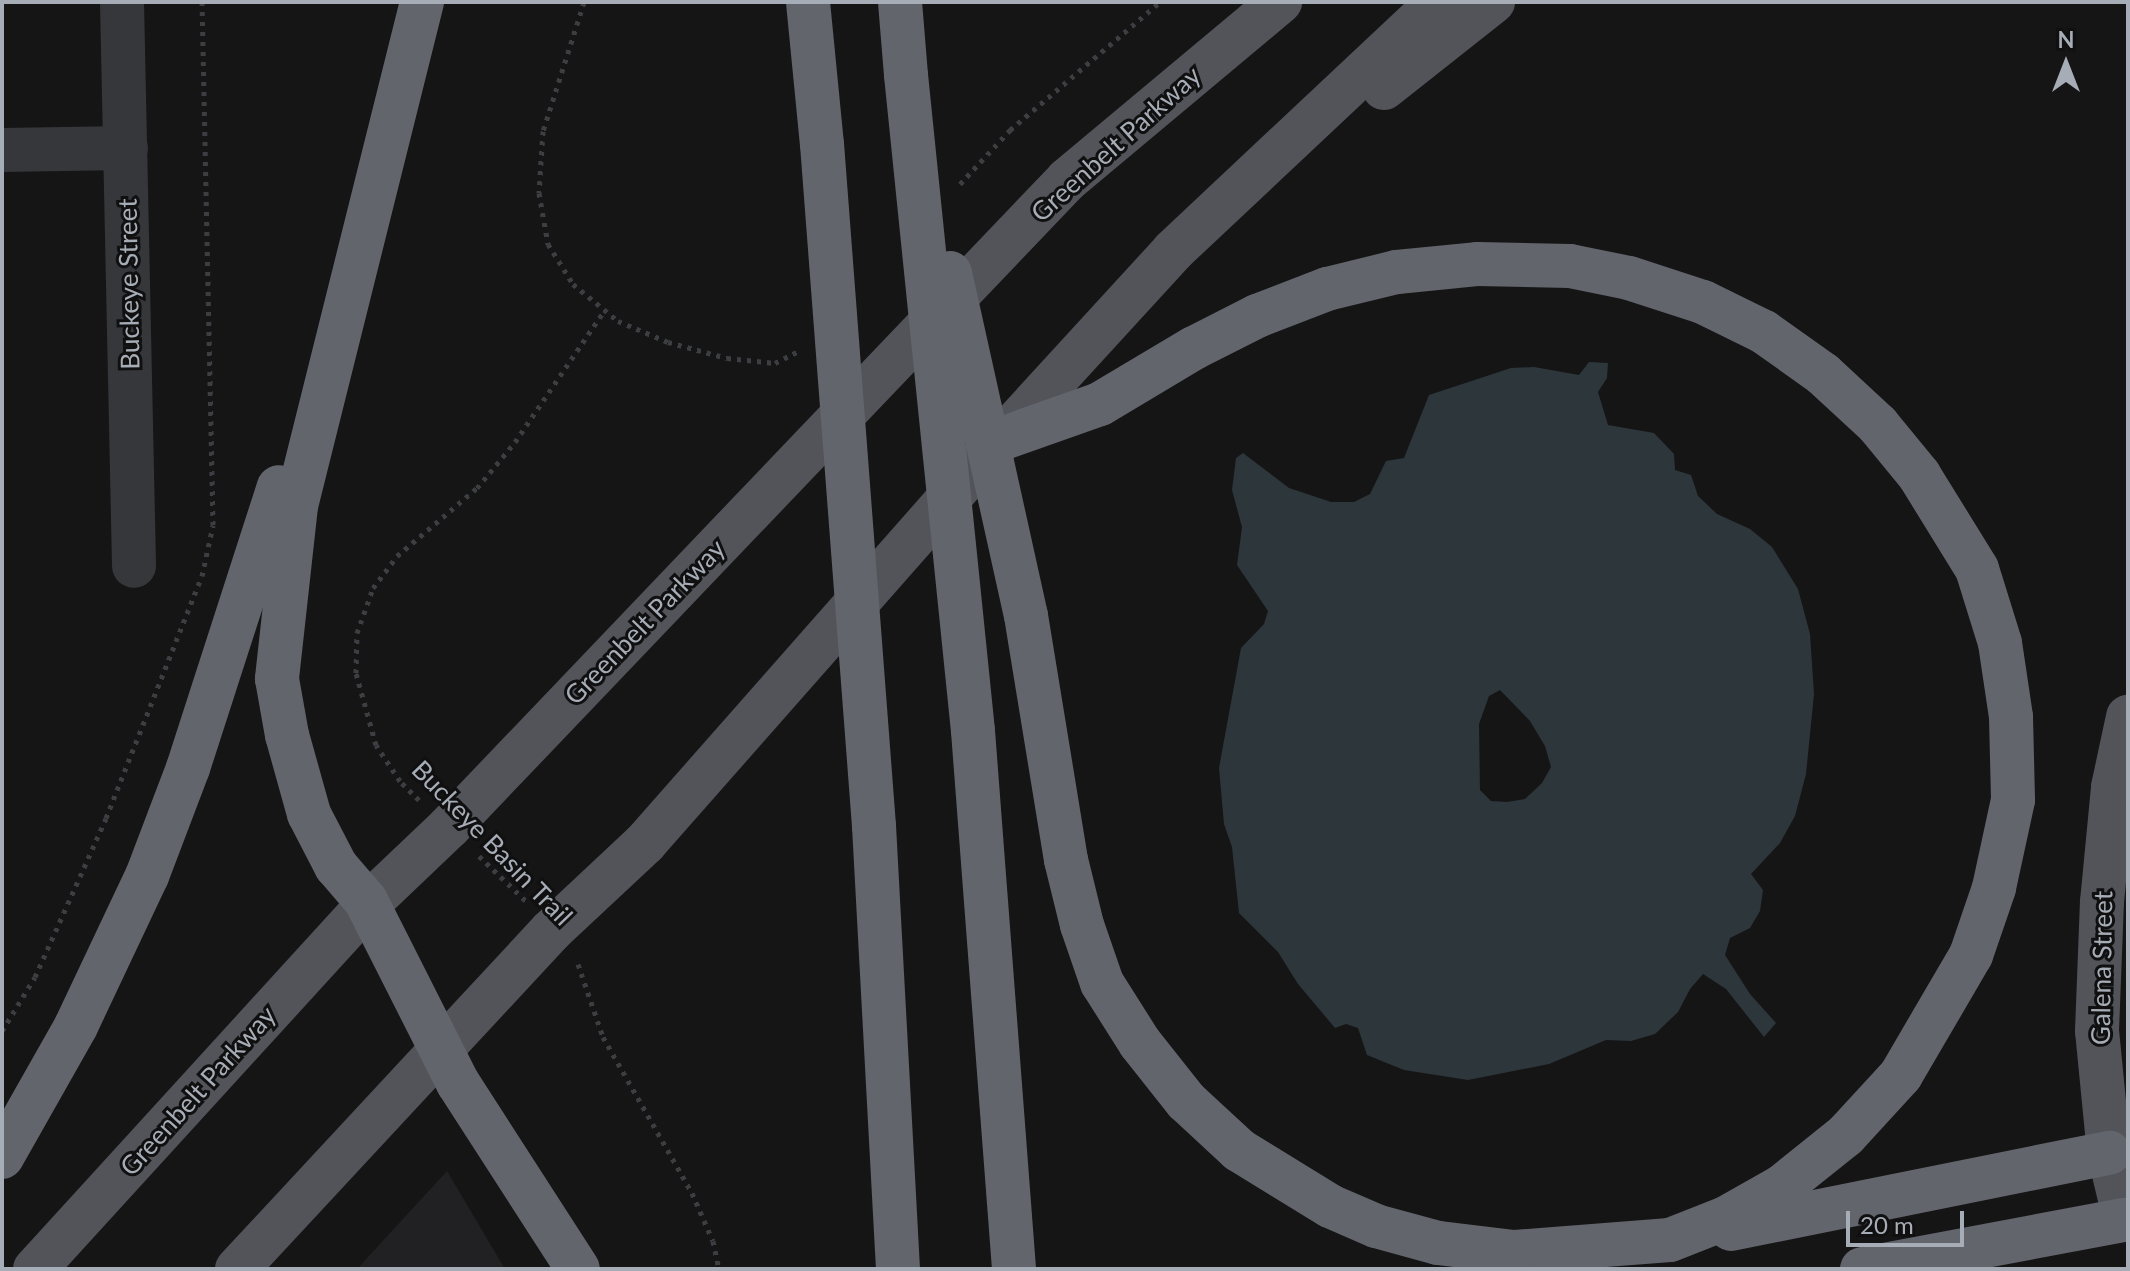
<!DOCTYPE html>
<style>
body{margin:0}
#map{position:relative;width:2130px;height:1271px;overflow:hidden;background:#151516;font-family:Lato,sans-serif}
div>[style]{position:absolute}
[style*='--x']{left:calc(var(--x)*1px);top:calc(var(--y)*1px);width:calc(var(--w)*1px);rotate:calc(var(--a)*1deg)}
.built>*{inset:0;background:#212123}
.water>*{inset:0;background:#2d363b}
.path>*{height:5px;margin-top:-2.5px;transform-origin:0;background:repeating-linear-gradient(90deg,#3c3e42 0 4px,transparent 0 10px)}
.minor>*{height:44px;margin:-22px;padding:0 22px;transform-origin:22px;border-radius:22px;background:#36373b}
.primary>*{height:44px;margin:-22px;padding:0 22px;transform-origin:22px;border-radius:22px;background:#52545a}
.motorway>*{height:44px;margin:-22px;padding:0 22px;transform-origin:22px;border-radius:22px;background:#62656c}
.motorway-bridge>*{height:44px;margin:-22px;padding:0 22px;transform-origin:22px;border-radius:22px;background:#62656c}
span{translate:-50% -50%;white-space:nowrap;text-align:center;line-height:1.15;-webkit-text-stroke:6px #101011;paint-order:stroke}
.street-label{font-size:26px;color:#a7adb6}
.frame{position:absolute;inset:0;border:4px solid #a7adb6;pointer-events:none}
.north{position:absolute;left:2026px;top:24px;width:80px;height:80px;-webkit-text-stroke:6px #101011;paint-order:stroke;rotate:0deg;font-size:22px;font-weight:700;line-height:32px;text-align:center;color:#a7adb6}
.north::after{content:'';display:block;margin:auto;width:28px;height:36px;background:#a7adb6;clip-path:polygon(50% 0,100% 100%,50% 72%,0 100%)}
.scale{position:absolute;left:1846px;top:1211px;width:118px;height:36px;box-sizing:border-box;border:4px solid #a7adb6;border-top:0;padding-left:10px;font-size:24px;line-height:28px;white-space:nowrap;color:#a7adb6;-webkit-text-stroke:6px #101011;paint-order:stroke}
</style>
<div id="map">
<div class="built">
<div style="clip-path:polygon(447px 1171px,505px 1269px,357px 1269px)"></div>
</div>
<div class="water">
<div style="clip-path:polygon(evenodd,1589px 362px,1608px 363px,1607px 378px,1598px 392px,1608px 425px,1654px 433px,1674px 454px,1675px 470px,1691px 475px,1698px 496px,1717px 514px,1750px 529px,1772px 547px,1798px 589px,1810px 634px,1814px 694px,1806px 774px,1795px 816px,1780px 843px,1751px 874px,1763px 890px,1760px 911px,1750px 928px,1730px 938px,1725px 955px,1750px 994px,1776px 1023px,1764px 1037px,1726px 989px,1703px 974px,1690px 989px,1678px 1012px,1655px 1034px,1631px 1041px,1606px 1040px,1549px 1064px,1468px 1080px,1404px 1070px,1367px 1055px,1358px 1028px,1346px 1024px,1335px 1028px,1298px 984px,1278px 952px,1239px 913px,1232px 847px,1224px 824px,1219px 768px,1241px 648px,1264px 624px,1268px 611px,1237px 565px,1242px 527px,1232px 490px,1236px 458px,1243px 453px,1289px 488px,1331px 502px,1354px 502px,1370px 494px,1386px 461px,1404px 458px,1429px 395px,1511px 368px,1534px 367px,1579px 375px,1589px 362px,1500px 690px,1530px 721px,1545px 746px,1551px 767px,1542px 783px,1525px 799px,1507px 802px,1491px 801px,1480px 790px,1479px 724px,1489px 696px,1500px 690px)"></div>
</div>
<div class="path">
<div style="--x:584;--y:2;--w:135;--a:107.6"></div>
<div style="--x:543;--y:131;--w:62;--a:93.7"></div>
<div style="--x:539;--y:193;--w:52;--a:80"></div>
<div style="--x:548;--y:244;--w:47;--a:58"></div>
<div style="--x:573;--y:284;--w:58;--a:39.4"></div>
<div style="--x:618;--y:321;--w:54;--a:22.8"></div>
<div style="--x:668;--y:342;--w:61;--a:15.2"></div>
<div style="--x:727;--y:358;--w:48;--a:5.9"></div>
<div style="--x:775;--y:363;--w:25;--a:-27"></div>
<div style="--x:960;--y:184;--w:74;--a:-47.2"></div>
<div style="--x:1010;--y:130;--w:197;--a:-40.5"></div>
<div style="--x:419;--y:800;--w:27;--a:-135"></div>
<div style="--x:400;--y:781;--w:43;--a:-123.7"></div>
<div style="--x:376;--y:745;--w:75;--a:-105.5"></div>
<div style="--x:356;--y:673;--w:40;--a:-88.6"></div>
<div style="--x:357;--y:633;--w:48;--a:-70.4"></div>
<div style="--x:373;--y:588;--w:40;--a:-53"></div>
<div style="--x:397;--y:556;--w:105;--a:-40.4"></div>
<div style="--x:477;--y:488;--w:60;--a:-50.4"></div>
<div style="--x:515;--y:442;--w:158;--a:-55.8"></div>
<div style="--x:479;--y:856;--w:65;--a:43.8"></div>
<div style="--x:578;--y:964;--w:77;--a:71.1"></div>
<div style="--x:603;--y:1037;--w:180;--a:60.3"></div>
<div style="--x:692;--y:1193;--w:52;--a:66.4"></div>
<div style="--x:713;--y:1241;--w:29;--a:78"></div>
<div style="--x:2;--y:1031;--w:63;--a:-58.6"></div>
<div style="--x:35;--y:977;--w:174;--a:-65.9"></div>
<div style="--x:106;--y:818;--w:260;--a:-68.4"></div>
<div style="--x:202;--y:576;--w:52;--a:-77.8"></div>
<div style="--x:213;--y:525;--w:523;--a:-91.2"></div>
</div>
<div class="minor">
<div style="--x:122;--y:2;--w:564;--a:88.78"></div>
<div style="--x:2;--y:150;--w:124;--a:-0.9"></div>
</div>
<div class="primary">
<div style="--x:1384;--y:88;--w:139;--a:-38.3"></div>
<div style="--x:2125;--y:1220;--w:69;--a:-103.4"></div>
<div style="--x:2109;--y:1153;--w:123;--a:-95.6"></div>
<div style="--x:2097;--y:1031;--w:129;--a:-87.8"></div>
<div style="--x:2102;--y:902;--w:116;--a:-84.5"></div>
<div style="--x:2113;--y:787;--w:72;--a:-77.9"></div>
<div style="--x:35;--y:1269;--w:493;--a:-47.6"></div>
<div style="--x:367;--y:905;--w:113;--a:-43.6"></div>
<div style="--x:449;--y:827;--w:895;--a:-46.31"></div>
<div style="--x:1067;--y:180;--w:278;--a:-39.9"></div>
<div style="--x:237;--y:1269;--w:461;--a:-47.1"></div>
<div style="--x:551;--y:931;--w:129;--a:-43.1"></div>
<div style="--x:645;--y:843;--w:538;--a:-48.61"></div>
<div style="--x:1001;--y:439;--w:255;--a:-47.5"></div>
<div style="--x:1173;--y:251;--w:364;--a:-43.2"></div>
</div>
<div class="motorway">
<div style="--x:422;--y:2;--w:520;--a:104.04"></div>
<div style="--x:296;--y:506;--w:174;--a:96.3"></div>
<div style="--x:277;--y:679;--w:57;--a:79.9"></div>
<div style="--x:287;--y:735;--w:82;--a:74.4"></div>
<div style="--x:309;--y:814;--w:59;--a:62.6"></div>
<div style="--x:336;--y:866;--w:46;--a:49.4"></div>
<div style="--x:366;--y:901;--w:204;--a:63.2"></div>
<div style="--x:458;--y:1083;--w:221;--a:57.2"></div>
<div style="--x:808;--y:2;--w:143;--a:84.4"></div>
<div style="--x:900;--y:2;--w:73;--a:85.3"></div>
<div style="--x:1001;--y:439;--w:105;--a:-19.5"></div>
<div style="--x:1100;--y:404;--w:109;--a:-30.8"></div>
<div style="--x:1194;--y:348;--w:71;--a:-26.9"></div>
<div style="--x:1257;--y:316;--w:75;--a:-21.1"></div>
<div style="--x:1327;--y:289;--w:72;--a:-13.7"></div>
<div style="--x:1397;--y:272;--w:80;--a:-5.7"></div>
<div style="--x:1477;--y:264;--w:93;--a:1.2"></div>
<div style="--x:1570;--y:266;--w:60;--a:11.5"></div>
<div style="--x:1629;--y:278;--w:78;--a:18"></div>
<div style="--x:1703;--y:302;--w:68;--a:26.2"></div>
<div style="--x:1764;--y:332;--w:72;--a:35.4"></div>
<div style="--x:1823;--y:374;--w:75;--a:42.8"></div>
<div style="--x:1878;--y:425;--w:65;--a:50.6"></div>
<div style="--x:1919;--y:475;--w:110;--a:58.3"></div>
<div style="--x:1977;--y:569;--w:77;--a:72.7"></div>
<div style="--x:2000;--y:643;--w:75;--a:81.5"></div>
<div style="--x:2011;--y:717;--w:83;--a:88.6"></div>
<div style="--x:2013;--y:800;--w:90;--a:102.2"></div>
<div style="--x:1994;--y:888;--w:71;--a:108.9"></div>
<div style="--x:1971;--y:955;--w:139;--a:120.3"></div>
<div style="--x:1901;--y:1075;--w:81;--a:132.5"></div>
<div style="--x:1846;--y:1135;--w:83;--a:141.3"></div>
<div style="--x:1781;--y:1187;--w:63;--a:150.6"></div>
<div style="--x:1726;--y:1218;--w:60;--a:158.6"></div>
<div style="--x:1670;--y:1240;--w:156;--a:175.6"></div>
<div style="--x:1514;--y:1252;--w:77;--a:-173.2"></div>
<div style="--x:1438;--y:1243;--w:64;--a:-164.7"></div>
<div style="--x:1376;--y:1226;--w:50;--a:-156.5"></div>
<div style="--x:1330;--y:1206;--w:107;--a:-148.4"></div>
<div style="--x:1239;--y:1150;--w:72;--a:-137.2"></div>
<div style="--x:1186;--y:1101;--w:74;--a:-128.4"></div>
<div style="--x:1140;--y:1043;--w:71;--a:-122.3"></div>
<div style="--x:1102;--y:983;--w:61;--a:-109"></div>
<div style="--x:1082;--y:925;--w:67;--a:-103.8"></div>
<div style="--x:1066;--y:860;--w:248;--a:-99.3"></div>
<div style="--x:973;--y:731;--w:540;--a:85.64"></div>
<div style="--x:874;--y:826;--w:444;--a:86.9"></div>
<div style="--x:2;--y:1157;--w:150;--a:-60.5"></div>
<div style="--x:76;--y:1026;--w:166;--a:-64.7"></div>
<div style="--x:147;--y:876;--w:116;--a:-69.2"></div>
<div style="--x:188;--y:768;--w:295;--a:-72.1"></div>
<div style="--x:1731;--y:1229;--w:386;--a:-11.4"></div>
<div style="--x:1862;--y:1269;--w:268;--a:-10.6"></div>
</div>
<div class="motorway-bridge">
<div style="--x:906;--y:75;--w:659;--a:84.17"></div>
<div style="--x:822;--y:144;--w:684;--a:85.64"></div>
<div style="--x:950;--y:273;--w:350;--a:77.5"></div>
</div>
<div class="street-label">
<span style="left:1116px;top:144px;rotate:-42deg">Greenbelt Parkway</span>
<span style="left:129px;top:284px;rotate:-91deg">Buckeye Street</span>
<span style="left:645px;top:622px;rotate:-46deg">Greenbelt Parkway</span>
<span style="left:492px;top:843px;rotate:46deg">Buckeye Basin Trail</span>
<span style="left:2102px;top:968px;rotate:-89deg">Galena Street</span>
<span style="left:198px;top:1091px;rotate:-48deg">Greenbelt Parkway</span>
</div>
<div class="frame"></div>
<div class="north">N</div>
<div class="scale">20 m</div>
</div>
